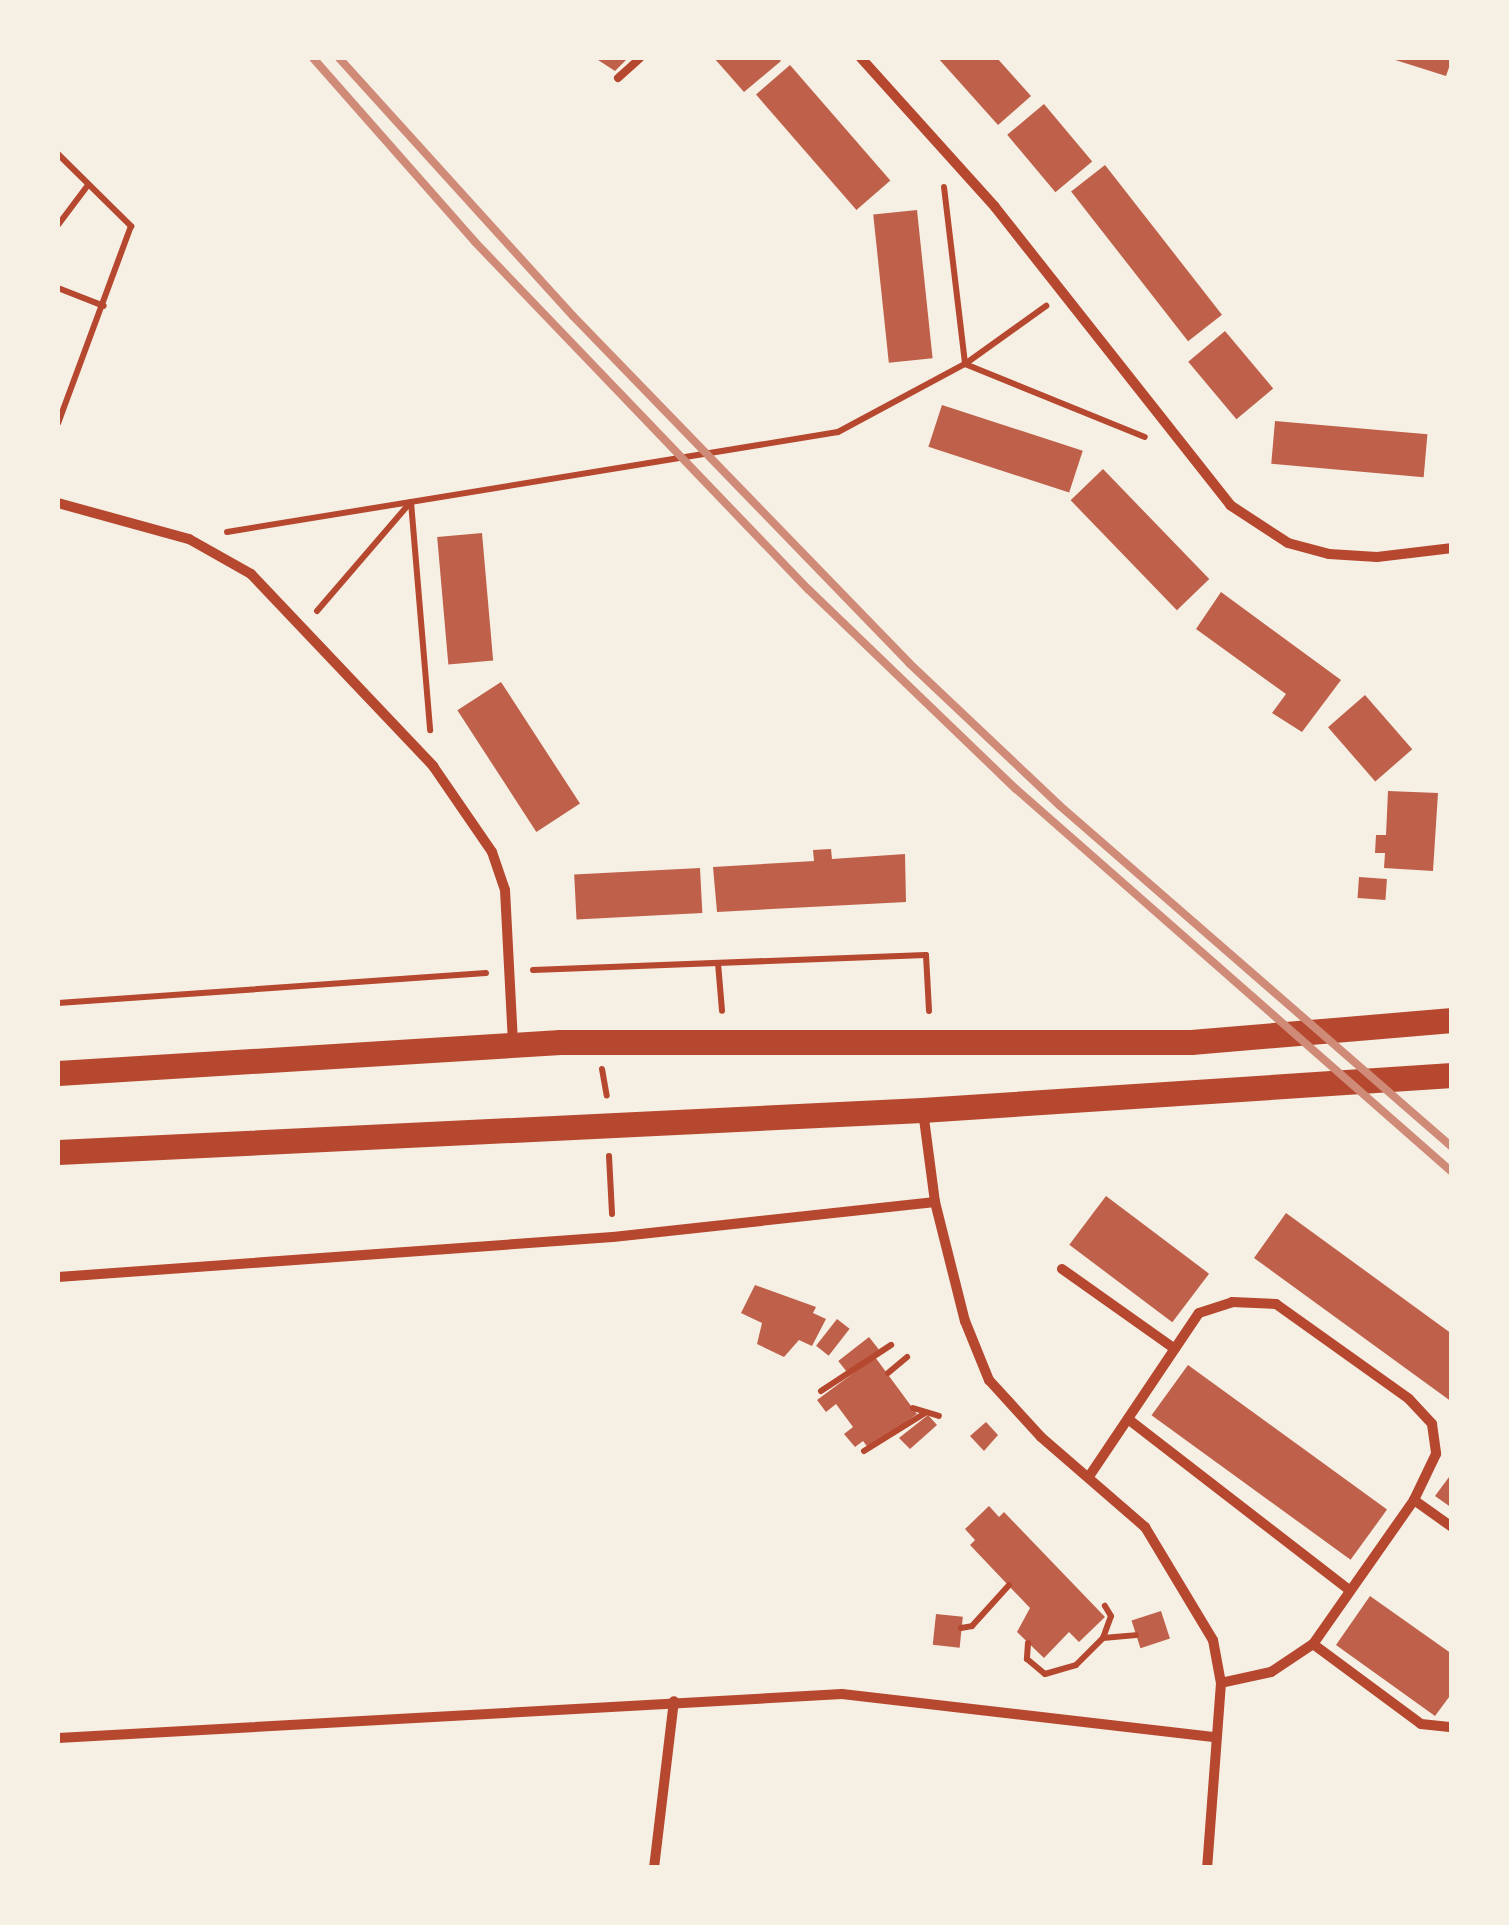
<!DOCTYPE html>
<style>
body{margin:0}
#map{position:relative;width:1509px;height:1925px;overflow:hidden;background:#f6efe4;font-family:"Open Sans",sans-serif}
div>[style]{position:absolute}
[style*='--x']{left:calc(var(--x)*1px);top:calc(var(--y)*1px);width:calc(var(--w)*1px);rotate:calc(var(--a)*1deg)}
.building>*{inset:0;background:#bf614a;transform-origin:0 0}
.path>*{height:6px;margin:-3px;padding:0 3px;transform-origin:3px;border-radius:3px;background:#b5482f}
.service>*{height:8px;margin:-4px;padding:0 4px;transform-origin:4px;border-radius:4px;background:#b5482f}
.minor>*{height:10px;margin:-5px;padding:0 5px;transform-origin:5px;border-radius:5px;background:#b5482f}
.trunk>*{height:25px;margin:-12.5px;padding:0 12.5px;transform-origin:12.5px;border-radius:12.5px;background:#b5482f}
.rail>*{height:8px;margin:-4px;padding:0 4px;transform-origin:4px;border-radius:4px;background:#cf8b77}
span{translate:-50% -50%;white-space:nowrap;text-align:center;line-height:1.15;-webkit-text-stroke:8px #f6efe4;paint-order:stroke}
.frame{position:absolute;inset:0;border:60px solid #f6efe4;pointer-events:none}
</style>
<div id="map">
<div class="building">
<div style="clip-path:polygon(595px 58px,628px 58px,615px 71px)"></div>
<div style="clip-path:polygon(714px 58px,778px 58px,781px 61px,744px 92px)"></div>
<div style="clip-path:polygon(938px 58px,997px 58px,1031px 96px,998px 125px)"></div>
<div style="clip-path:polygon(1389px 58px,1452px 58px,1452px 59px,1446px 76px)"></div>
<div style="left:790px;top:65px;width:153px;height:45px;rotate:49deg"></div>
<div style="left:1044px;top:104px;width:75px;height:48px;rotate:50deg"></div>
<div style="left:1105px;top:165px;width:190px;height:43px;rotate:52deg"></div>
<div style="left:917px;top:210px;width:149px;height:44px;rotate:84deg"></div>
<div style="left:1225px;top:331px;width:75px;height:48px;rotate:50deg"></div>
<div style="left:942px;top:405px;width:148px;height:44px;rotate:18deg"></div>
<div style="left:1275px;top:421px;width:153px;height:43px;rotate:5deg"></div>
<div style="left:1103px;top:469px;width:153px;height:45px;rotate:46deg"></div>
<div style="left:482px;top:533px;width:128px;height:45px;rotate:85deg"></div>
<div style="clip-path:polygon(1221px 592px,1341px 680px,1302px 732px,1272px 713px,1286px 694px,1196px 629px)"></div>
<div style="left:501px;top:682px;width:145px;height:52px;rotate:57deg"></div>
<div style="left:1365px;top:695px;width:72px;height:49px;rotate:49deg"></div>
<div style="clip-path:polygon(1388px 791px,1438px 793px,1433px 871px,1384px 868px,1385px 853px,1375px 853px,1376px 835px,1386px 835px)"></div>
<div style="clip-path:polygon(831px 849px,832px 859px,905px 854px,906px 902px,717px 912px,713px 867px,814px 861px,813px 850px)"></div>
<div style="left:700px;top:868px;width:45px;height:126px;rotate:87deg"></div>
<div style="left:1359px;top:877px;width:28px;height:21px;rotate:4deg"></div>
<div style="left:1106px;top:1196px;width:129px;height:61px;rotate:37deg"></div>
<div style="clip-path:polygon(1286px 1213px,1452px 1334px,1452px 1402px,1254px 1258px)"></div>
<div style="clip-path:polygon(755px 1285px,816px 1307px,813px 1313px,826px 1319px,812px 1346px,799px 1340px,784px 1357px,757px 1344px,762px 1323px,741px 1313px)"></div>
<div style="left:837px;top:1319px;width:16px;height:34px;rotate:38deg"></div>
<div style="left:869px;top:1337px;width:16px;height:39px;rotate:52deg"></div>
<div style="clip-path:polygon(875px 1357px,917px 1414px,869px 1449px,863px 1441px,855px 1447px,844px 1434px,853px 1427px,836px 1404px,826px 1412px,817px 1400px)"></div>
<div style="left:1188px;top:1365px;width:246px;height:62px;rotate:36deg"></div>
<div style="clip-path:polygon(928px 1415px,937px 1425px,910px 1449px,899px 1438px)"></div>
<div style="clip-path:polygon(986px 1422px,998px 1435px,984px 1451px,970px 1436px)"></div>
<div style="clip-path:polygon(1452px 1473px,1452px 1508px,1435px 1496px)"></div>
<div style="clip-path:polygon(989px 1506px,999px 1517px,1004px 1512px,1105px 1617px,1079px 1642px,1069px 1632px,1044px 1658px,1017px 1632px,1030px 1608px,970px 1545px,975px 1540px,965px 1529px)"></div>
<div style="clip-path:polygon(1370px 1596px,1452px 1654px,1452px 1693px,1435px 1716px,1336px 1645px)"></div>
<div style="left:1161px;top:1611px;width:29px;height:31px;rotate:72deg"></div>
<div style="left:936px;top:1614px;width:27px;height:31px;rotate:6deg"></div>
</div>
<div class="path">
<div style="--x:58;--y:154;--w:103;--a:44.6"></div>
<div style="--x:131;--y:226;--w:210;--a:110.3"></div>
<div style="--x:944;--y:187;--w:178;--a:83.2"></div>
<div style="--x:965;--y:364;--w:194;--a:22.1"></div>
<div style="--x:58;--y:225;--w:50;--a:-53.1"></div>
<div style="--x:58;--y:288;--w:49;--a:21.4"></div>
<div style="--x:411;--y:502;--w:229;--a:85.2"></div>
<div style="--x:227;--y:532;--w:619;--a:-9.29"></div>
<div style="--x:838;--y:432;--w:144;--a:-28.2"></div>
<div style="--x:965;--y:364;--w:100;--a:-35.6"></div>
<div style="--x:317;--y:611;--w:143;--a:-49.3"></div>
<div style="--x:718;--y:963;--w:48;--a:85.2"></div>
<div style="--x:533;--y:970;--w:393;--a:-2.2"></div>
<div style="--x:926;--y:955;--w:56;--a:86.9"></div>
<div style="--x:58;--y:1003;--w:429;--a:-4"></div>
<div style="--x:602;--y:1069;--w:27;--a:80"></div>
<div style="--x:609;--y:1156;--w:58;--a:87"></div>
<div style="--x:888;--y:1373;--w:25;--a:-40"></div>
<div style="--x:821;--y:1391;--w:84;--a:-33.3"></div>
<div style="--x:913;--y:1408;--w:27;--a:17"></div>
<div style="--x:864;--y:1451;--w:72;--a:-31.9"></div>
<div style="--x:961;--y:1628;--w:11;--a:-10"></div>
<div style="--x:972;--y:1626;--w:55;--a:-47.9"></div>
<div style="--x:1103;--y:1638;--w:23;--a:-70"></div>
<div style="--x:1111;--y:1616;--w:12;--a:-121"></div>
<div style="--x:1028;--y:1643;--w:16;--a:94"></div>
<div style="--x:1027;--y:1659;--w:23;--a:40"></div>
<div style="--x:1045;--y:1674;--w:32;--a:-16"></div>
<div style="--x:1076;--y:1665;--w:38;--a:-45"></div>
<div style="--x:1103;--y:1638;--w:33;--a:-5"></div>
</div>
<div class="service">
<div style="--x:618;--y:78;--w:30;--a:-42"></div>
</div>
<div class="minor">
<div style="--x:861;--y:58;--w:200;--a:48"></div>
<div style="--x:995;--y:207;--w:380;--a:51.7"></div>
<div style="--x:1230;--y:505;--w:69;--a:33.2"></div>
<div style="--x:1288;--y:543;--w:42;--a:15"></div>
<div style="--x:1329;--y:554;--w:48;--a:3.6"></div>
<div style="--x:1377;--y:557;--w:76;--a:-6.8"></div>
<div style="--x:58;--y:503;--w:136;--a:15.4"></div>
<div style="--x:189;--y:539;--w:71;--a:29.4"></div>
<div style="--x:251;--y:574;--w:265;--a:46.5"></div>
<div style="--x:433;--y:766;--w:104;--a:55.5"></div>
<div style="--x:492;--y:852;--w:40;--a:71.1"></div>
<div style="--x:505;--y:890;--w:152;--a:87"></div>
<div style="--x:923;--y:1111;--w:92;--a:82.5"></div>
<div style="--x:935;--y:1202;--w:123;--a:75.9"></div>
<div style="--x:965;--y:1321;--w:64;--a:67.9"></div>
<div style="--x:989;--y:1380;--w:77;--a:47.6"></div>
<div style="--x:1041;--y:1437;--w:138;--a:40.9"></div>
<div style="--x:1145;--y:1527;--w:132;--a:59"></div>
<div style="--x:1213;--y:1640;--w:44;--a:79.5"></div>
<div style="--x:1221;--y:1683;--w:186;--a:94.3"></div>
<div style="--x:1062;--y:1269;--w:138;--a:35.3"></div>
<div style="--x:58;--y:1277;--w:556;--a:-4.12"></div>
<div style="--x:613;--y:1237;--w:324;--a:-6.2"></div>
<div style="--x:1128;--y:1419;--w:277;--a:37.7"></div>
<div style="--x:1090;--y:1475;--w:195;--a:-56.1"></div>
<div style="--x:1199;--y:1313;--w:35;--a:-18"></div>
<div style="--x:1232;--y:1302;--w:44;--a:2.6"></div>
<div style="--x:1276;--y:1304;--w:163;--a:35.5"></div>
<div style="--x:1409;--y:1399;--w:34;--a:47"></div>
<div style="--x:1432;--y:1424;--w:30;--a:82"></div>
<div style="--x:1436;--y:1454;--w:51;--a:115.6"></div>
<div style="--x:1414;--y:1500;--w:176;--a:125"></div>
<div style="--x:1313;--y:1644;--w:50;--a:146.3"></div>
<div style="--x:1271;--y:1672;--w:51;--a:167.6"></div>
<div style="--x:1414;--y:1500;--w:47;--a:35.4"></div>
<div style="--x:1313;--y:1644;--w:134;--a:36.5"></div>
<div style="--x:1421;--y:1724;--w:31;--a:6"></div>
<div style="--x:58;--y:1738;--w:785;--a:-3.21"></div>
<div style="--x:842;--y:1694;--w:376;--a:6.6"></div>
<div style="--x:654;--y:1868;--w:168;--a:-83.2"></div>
</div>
<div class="trunk">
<div style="--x:58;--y:1073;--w:503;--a:-3.53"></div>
<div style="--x:560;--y:1042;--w:631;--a:0"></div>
<div style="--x:1191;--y:1042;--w:262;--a:-4.8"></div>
<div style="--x:58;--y:1152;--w:865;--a:-2.78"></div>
<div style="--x:922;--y:1110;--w:531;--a:-3.78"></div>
</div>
<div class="rail">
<div style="--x:313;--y:58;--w:245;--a:48.6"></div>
<div style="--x:475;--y:242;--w:482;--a:46.2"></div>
<div style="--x:809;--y:590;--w:287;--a:43.9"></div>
<div style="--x:1016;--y:789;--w:580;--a:41.3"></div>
<div style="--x:339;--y:58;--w:348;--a:47.8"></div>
<div style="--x:573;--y:316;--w:483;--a:45.9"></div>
<div style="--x:909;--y:663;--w:207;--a:43.4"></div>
<div style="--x:1059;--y:805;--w:521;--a:41.03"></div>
</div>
<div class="frame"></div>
</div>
